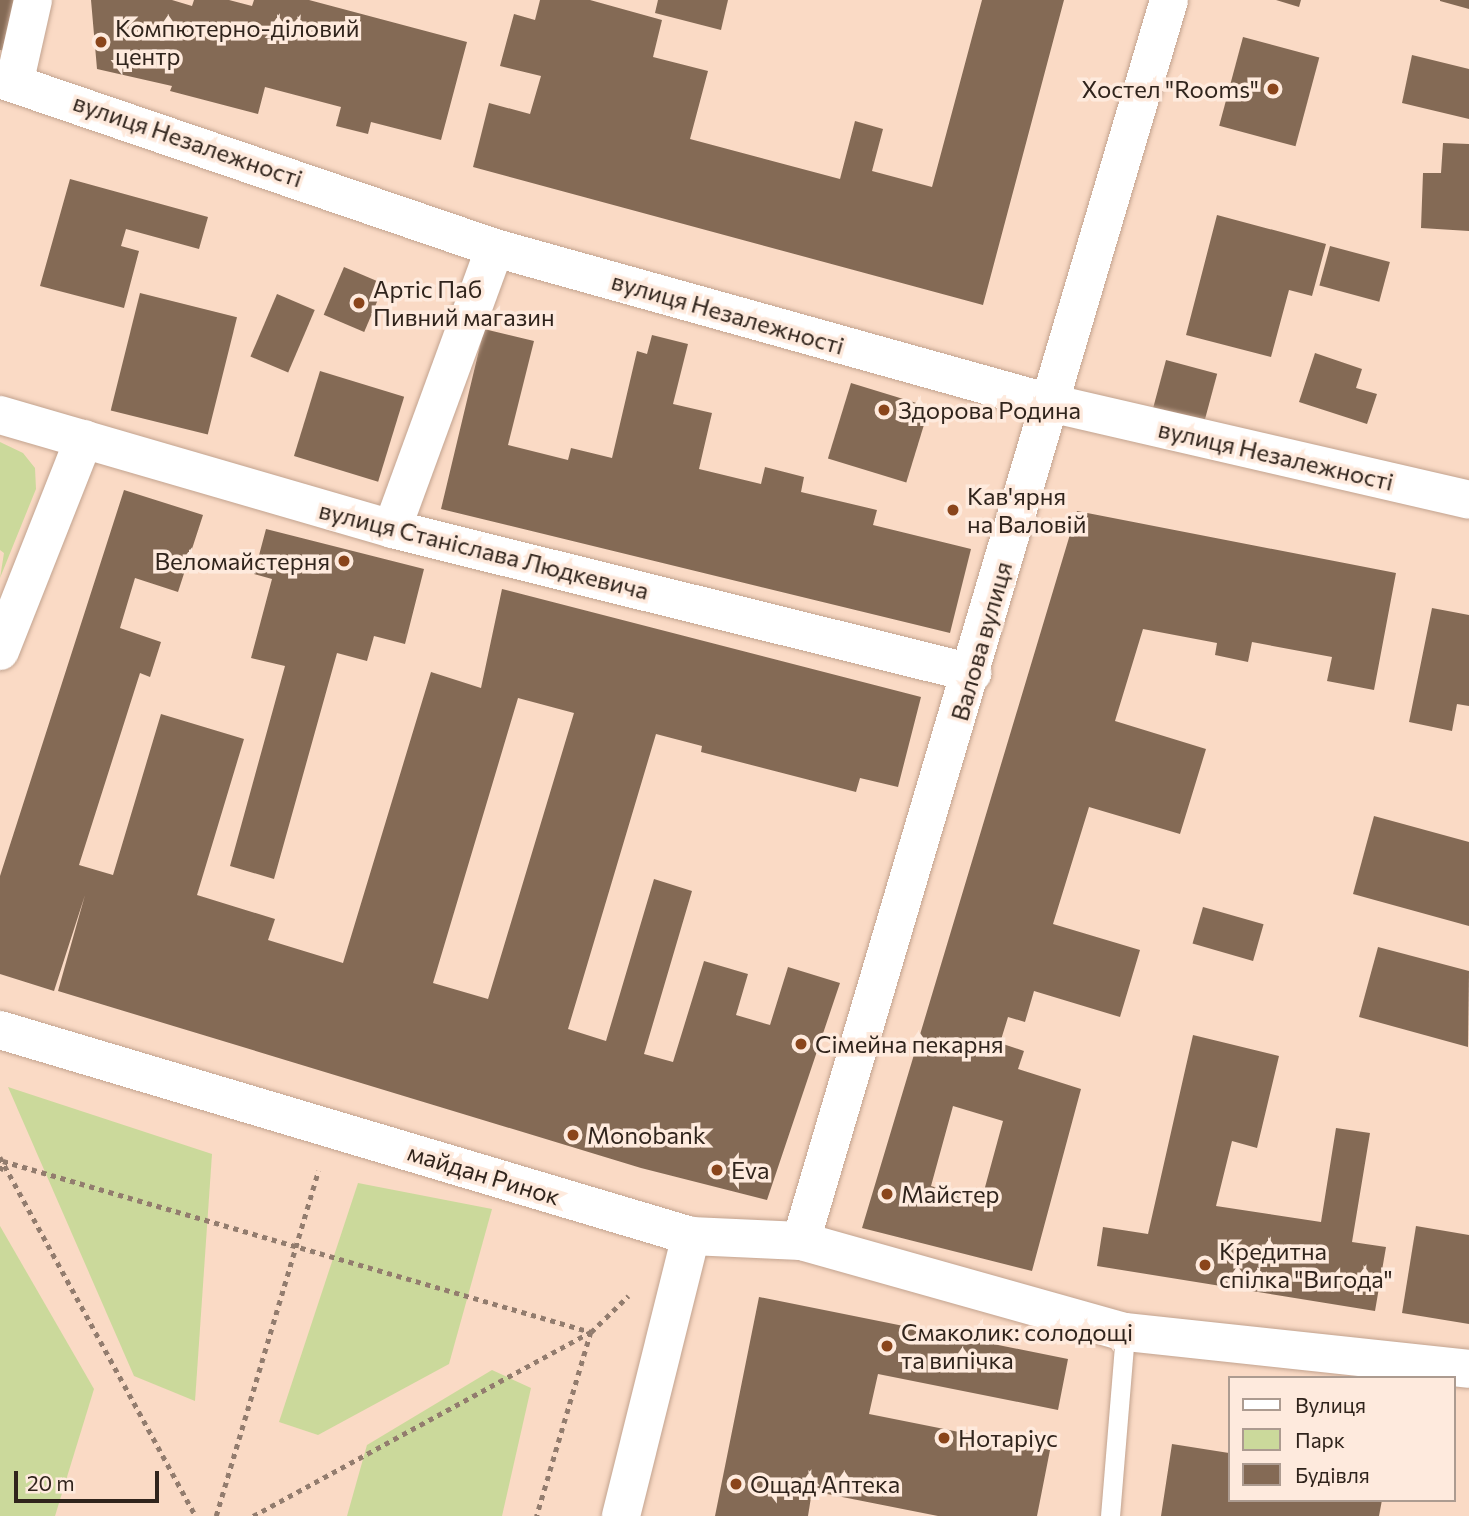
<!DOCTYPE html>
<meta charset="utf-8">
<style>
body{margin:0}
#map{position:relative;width:1469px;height:1516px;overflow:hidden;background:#fadac5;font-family:Commissioner,sans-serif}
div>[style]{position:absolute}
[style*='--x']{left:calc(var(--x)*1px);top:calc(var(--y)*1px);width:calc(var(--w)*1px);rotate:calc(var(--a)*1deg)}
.green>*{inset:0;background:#cbd99b}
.building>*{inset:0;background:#846a55;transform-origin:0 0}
.path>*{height:4.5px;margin-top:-2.25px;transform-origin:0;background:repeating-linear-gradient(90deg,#927c6e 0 5px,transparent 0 10px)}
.roads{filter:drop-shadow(0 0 2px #c2a38f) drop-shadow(0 0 2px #c2a38f)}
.service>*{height:19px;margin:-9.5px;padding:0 9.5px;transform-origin:9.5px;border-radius:9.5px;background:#fff}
.minor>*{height:38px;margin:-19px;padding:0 19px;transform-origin:19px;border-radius:19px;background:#fff}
.dots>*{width:19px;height:19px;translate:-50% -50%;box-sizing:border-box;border:4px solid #feeadd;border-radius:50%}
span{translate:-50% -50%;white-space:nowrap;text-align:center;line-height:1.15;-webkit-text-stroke:7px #feeadd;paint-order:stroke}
.poi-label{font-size:24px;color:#30241c}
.left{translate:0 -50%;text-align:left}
.right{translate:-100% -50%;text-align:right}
.street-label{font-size:24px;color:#30241c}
.legend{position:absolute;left:1228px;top:1376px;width:228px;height:126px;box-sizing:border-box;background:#feeadd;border:2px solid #ac9b90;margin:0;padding:9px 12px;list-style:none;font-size:21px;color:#30241c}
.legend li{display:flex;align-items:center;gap:14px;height:35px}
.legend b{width:35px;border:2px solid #ac9b90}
.scale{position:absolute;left:14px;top:1471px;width:145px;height:32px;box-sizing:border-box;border:4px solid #30241c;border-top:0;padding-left:9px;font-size:21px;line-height:24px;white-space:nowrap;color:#30241c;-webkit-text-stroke:5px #feeadd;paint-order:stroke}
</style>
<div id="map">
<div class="green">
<div style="clip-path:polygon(0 442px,23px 453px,35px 468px,36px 489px,0 578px,4px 553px,0 550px)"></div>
<div style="clip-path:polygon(8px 1087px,212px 1154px,195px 1401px,134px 1376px)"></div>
<div style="clip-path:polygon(358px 1183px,492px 1209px,449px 1364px,318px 1435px,279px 1422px)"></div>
<div style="clip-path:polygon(0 1226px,94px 1389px,55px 1516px,0 1516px)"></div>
<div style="clip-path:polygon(492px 1370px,531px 1388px,502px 1516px,347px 1516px,367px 1445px)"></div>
</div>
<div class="building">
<div style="clip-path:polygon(0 0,19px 0,8px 51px,0 50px)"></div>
<div style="clip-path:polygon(91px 0,172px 0,192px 6px,194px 0,229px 0,252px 6px,254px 0,309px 0,467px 42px,441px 140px,371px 122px,368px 134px,336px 126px,341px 107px,265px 87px,258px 114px,170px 91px,172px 86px,97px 69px)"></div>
<div style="clip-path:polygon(540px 0,590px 0,662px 20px,653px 57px,708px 71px,690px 139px,840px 179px,855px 121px,883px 129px,872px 171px,932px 187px,982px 0,1064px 0,983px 305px,473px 167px,489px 103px,530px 114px,541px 76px,500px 66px,514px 14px,535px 20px)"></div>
<div style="clip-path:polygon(658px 0,728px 0,721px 30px,655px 13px)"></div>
<div style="clip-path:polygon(1276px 0,1301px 0,1299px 7px)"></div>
<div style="clip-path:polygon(1440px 0,1469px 0,1469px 9px,1440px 1px)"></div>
<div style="left:1243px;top:37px;width:79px;height:92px;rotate:15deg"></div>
<div style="clip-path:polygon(1412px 55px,1469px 69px,1469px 119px,1402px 103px)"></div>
<div style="clip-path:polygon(1443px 143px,1469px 144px,1469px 231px,1421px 228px,1423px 173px,1441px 173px)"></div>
<div style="clip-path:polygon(70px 179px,208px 217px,199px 249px,126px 229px,121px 246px,139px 251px,124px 308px,40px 286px)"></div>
<div style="clip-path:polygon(1217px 215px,1326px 244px,1312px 296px,1289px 290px,1271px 357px,1186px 335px)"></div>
<div style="left:1330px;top:246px;width:62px;height:41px;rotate:15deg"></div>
<div style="left:344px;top:267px;width:44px;height:52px;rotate:23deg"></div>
<div style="left:140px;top:293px;width:100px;height:121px;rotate:14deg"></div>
<div style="left:277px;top:294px;width:41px;height:68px;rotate:23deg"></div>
<div style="clip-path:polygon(484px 329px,534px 341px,508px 445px,568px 460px,571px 448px,612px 458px,637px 351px,647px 354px,652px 335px,688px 344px,673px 404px,712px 413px,699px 469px,761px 484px,765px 467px,804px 477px,801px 492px,877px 510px,873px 525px,971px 549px,950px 633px,441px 509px)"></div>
<div style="clip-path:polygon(1315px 353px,1362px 369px,1356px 388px,1377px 394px,1367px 424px,1299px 402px)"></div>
<div style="left:1166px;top:360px;width:53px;height:57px;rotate:15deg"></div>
<div style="left:320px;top:371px;width:88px;height:89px;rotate:17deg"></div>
<div style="left:851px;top:383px;width:82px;height:79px;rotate:17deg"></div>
<div style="clip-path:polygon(evenodd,124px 490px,203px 515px,178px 592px,135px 578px,120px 628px,161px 642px,150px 677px,140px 673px,79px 865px,113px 875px,161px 714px,244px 739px,197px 895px,275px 919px,268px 940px,343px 963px,431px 672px,481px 688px,502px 589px,921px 697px,898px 787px,860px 778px,856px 792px,701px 752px,702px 746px,656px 734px,568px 1029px,606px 1041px,654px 879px,692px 891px,644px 1054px,673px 1062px,704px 961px,748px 974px,736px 1015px,770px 1025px,788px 967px,840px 983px,767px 1200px,641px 1168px,58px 991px,85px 895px,54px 991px,0 974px,0 876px,124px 490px,518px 698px,574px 713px,488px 999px,433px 983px,518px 698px)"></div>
<div style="clip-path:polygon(evenodd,1077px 511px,1396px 573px,1374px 690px,1327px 681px,1332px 657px,1252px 642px,1248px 662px,1215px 655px,1217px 643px,1143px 629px,1115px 721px,1206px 749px,1180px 834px,1089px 807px,1053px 924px,1140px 950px,1120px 1017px,1034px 991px,1025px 1022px,1008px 1017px,1000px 1043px,1024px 1051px,1018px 1069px,1081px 1089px,1032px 1271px,862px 1228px,1077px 511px,953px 1106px,1003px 1121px,981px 1202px,931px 1186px,953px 1106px)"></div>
<div style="clip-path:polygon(266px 529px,424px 569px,405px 644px,374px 636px,367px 661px,337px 653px,274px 879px,230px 866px,285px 666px,251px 658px,272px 579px,254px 574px)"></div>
<div style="clip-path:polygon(1432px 608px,1469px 615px,1469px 706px,1457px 704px,1452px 731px,1409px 722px)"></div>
<div style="clip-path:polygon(1374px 816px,1469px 842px,1469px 926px,1353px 894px)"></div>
<div style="left:1203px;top:907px;width:63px;height:38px;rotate:16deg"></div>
<div style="clip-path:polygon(1378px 947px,1469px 971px,1468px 1047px,1359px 1017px)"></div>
<div style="clip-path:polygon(1193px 1035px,1279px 1056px,1257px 1148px,1232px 1141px,1216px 1206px,1321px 1222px,1336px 1128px,1370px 1133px,1352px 1242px,1386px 1247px,1375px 1311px,1097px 1266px,1103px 1227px,1148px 1234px)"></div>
<div style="clip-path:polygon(1416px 1226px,1469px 1235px,1469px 1324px,1402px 1313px)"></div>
<div style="clip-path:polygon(759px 1297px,1068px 1359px,1058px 1410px,878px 1374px,869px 1414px,1050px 1450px,1037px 1516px,938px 1516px,812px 1491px,808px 1516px,715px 1516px)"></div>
<div style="clip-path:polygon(1172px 1444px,1229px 1453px,1229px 1500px,1382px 1500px,1379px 1516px,1161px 1516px)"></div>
</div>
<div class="path">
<div style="--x:0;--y:1157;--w:409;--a:61.4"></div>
<div style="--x:0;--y:1171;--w:10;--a:-73"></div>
<div style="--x:3;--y:1161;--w:612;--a:16.22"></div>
<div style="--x:591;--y:1332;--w:192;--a:106.4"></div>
<div style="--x:216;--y:1516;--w:360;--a:-73.5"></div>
<div style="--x:253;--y:1516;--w:385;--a:-28.6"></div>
<div style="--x:591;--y:1332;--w:52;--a:-44.2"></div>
</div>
<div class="roads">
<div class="service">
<div style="--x:1110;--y:1516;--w:185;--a:-85.3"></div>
</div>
<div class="minor">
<div style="--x:0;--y:79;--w:523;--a:18.85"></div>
<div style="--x:495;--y:248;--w:576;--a:15.6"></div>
<div style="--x:1050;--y:403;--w:430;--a:13"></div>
<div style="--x:15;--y:80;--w:82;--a:-77.3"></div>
<div style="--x:0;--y:415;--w:408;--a:16.2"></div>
<div style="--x:392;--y:529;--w:598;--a:13.94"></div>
<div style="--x:392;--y:529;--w:299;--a:-69.9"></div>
<div style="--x:0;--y:651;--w:228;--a:-68.4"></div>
<div style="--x:0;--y:1030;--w:721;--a:16.6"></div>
<div style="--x:691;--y:1236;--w:110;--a:2.6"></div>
<div style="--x:801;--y:1241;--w:337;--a:15.7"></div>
<div style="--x:1125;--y:1332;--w:346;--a:6.1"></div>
<div style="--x:801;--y:1241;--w:1294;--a:-73.48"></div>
<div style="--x:621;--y:1516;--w:289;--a:-76"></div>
</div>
</div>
<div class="dots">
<div style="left:101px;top:42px;background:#8a451b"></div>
<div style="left:1273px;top:89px;background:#8a451b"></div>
<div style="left:359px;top:303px;background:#8a451b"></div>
<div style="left:884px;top:410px;background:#8a451b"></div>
<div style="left:953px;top:510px;background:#8a451b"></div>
<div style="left:344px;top:561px;background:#8a451b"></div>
<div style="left:801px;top:1044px;background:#8a451b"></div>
<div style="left:573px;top:1135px;background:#8a451b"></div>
<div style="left:717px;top:1170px;background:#8a451b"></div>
<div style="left:887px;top:1194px;background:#8a451b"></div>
<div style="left:1205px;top:1265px;background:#8a451b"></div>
<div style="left:887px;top:1346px;background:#8a451b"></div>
<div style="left:944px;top:1438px;background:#8a451b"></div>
<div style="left:736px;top:1484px;background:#8a451b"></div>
</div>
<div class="poi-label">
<span class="left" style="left:115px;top:42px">Компютерно-діловий<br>центр</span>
<span class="right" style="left:1259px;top:89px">Хостел "Rooms"</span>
<span class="left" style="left:373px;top:303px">Артіс Паб<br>Пивний магазин</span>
<span class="left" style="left:898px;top:410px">Здорова Родина</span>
<span class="left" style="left:967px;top:510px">Кав'ярня<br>на Валовій</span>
<span class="right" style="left:330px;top:561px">Веломайстерня</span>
<span class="left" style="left:815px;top:1044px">Сімейна пекарня</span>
<span class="left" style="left:587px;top:1135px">Monobank</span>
<span class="left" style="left:731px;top:1170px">Eva</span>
<span class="left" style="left:901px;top:1194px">Майстер</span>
<span class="left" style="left:1219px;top:1265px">Кредитна<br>спілка "Вигода"</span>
<span class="left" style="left:901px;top:1346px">Смаколик: солодощі<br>та випічка</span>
<span class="left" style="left:958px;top:1438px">Нотаріус</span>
<span class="left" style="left:750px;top:1484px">Ощад Аптека</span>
</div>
<div class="street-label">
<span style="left:188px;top:140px;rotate:19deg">вулиця Незалежності</span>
<span style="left:728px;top:313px;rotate:16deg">вулиця Незалежності</span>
<span style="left:1276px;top:455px;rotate:13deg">вулиця Незалежності</span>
<span style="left:484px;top:550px;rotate:14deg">вулиця Станіслава Людкевича</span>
<span style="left:981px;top:641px;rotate:-74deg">Валова вулиця</span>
<span style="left:484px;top:1174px;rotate:17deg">майдан Ринок</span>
</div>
<ul class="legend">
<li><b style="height:9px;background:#fff"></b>Вулиця</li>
<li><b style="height:19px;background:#cbd99b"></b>Парк</li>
<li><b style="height:19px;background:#846a55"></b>Будівля</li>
</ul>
<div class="scale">20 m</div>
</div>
